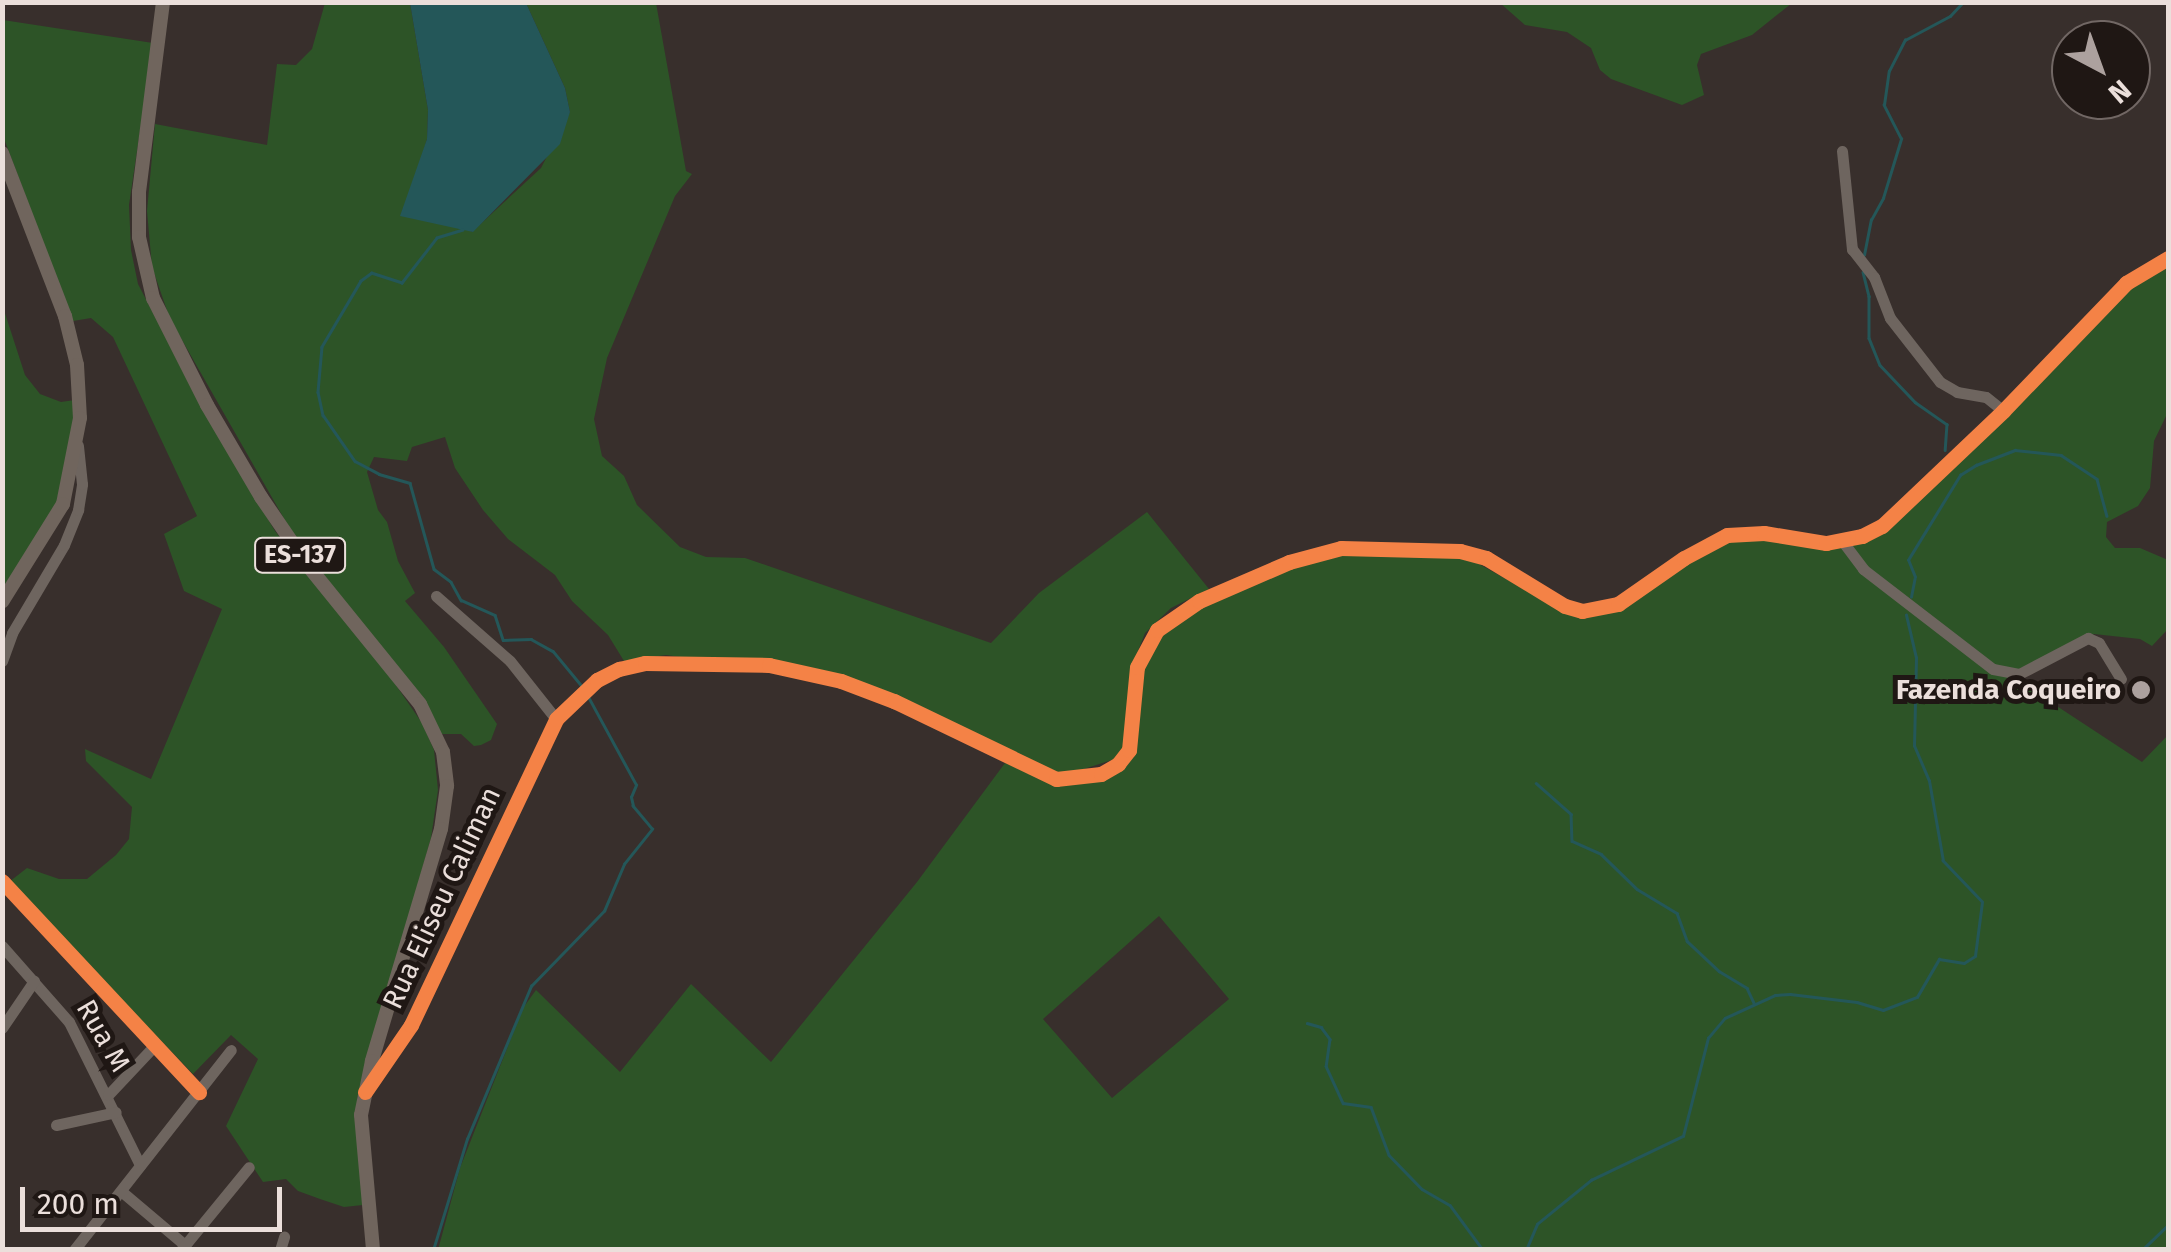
<!DOCTYPE html>
<style>
body{margin:0}
#map{position:relative;width:2171px;height:1252px;overflow:hidden;background:#382f2c;font-family:"Fira Sans",sans-serif}
div>[style]{position:absolute}
[style*='--x']{left:calc(var(--x)*1px);top:calc(var(--y)*1px);width:calc(var(--w)*1px);rotate:calc(var(--a)*1deg)}
.green>*{inset:0;background:#2d5427}
.water>*{inset:0;background:#245759}
.stream>*{height:2.5px;margin:-1.25px;padding:0 1.25px;transform-origin:1.25px;border-radius:1.25px;background:#245759}
.minor>*{height:11px;margin:-5.5px;padding:0 5.5px;transform-origin:5.5px;border-radius:5.5px;background:#6e655f}
.major>*{height:14px;margin:-7px;padding:0 7px;transform-origin:7px;border-radius:7px;background:#70655d}
.cycleway>*{height:15px;margin:-7.5px;padding:0 7.5px;transform-origin:7.5px;border-radius:7.5px;background:#f48246}
.dots>*{width:28px;height:28px;translate:-50% -50%;box-sizing:border-box;border:5px solid #1f1714;border-radius:50%}
span{translate:-50% -50%;white-space:nowrap;text-align:center;line-height:1.15;-webkit-text-stroke:10px #1f1714;paint-order:stroke}
.shield-label span{padding:2px 8px;background:#1f1714;border:2px solid;border-radius:8px;-webkit-text-stroke-width:0}
.shield-label{font-size:25px;color:#ebdfdb;font-weight:700}
.poi-label{font-size:28px;color:#ebdfdb;font-weight:700}
.right{translate:-100% -50%;text-align:right}
.street-label{font-size:28px;color:#ebdfdb}
.frame{position:absolute;inset:0;border:5px solid #ebdfdb;pointer-events:none}
.north{position:absolute;left:2051px;top:20px;width:100px;height:100px;box-sizing:border-box;background:#1f1714;border:2px solid #716764;border-radius:50%;rotate:139deg;font-size:28px;font-weight:700;line-height:40px;text-align:center;color:#ebdfdb}
.north::after{content:'';display:block;margin:auto;width:35px;height:45px;background:#aca19e;clip-path:polygon(50% 0,100% 100%,50% 72%,0 100%)}
.scale{position:absolute;left:20px;top:1187px;width:262px;height:45px;box-sizing:border-box;border:5px solid #ebdfdb;border-top:0;padding-left:12px;font-size:30px;line-height:35px;white-space:nowrap;color:#ebdfdb;-webkit-text-stroke:8px #1f1714;paint-order:stroke}
</style>
<div id="map">
<div class="green">
<div style="clip-path:polygon(325px 3px,410px 3px,428px 110px,427px 139px,417px 173px,472px 232px,541px 168px,570px 112px,565px 88px,526px 3px,656px 3px,686px 171px,692px 174px,675px 196px,607px 358px,594px 419px,602px 456px,624px 476px,637px 505px,680px 547px,706px 557px,745px 558px,991px 643px,1039px 593px,1147px 512px,1209px 589px,1171px 608px,1145px 633px,1134px 661px,1125px 745px,1118px 758px,1062px 776px,853px 681px,666px 655px,624px 661px,608px 635px,572px 601px,555px 575px,508px 539px,483px 510px,455px 468px,445px 437px,412px 447px,407px 461px,374px 457px,367px 472px,378px 510px,387px 522px,398px 561px,415px 593px,405px 601px,444px 647px,497px 724px,491px 740px,481px 745px,474px 746px,461px 734px,442px 734px,290px 529px,170px 319px,152px 267px,147px 211px,155px 124px,267px 145px,277px 64px,296px 65px,312px 49px)"></div>
<div style="clip-path:polygon(1500px 3px,1792px 3px,1752px 35px,1701px 54px,1697px 65px,1704px 95px,1682px 105px,1611px 79px,1600px 70px,1591px 48px,1567px 32px,1525px 25px)"></div>
<div style="clip-path:polygon(3px 20px,153px 43px,129px 205px,131px 250px,138px 284px,211px 424px,275px 531px,391px 678px,422px 723px,434px 750px,438px 790px,431px 838px,357px 1099px,363px 1205px,344px 1207px,320px 1199px,298px 1191px,286px 1179px,263px 1182px,226px 1126px,258px 1059px,231px 1035px,193px 1074px,9px 882px,27px 868px,59px 879px,87px 879px,116px 855px,129px 839px,132px 807px,86px 761px,85px 749px,151px 779px,222px 609px,184px 591px,164px 534px,197px 516px,113px 337px,91px 318px,73px 321px,3px 136px)"></div>
<div style="clip-path:polygon(evenodd,2168px 261px,2168px 412px,2154px 441px,2150px 488px,2138px 506px,2107px 522px,2106px 537px,2115px 548px,2140px 548px,2168px 560px,2168px 629px,2152px 646px,2140px 639px,2094px 634px,2008px 674px,2142px 762px,2168px 735px,2168px 1249px,438px 1250px,460px 1168px,523px 1008px,536px 990px,620px 1072px,691px 984px,771px 1062px,917px 882px,1005px 763px,1046px 780px,1086px 782px,1103px 777px,1134px 745px,1136px 697px,1146px 650px,1179px 615px,1293px 565px,1330px 556px,1383px 552px,1468px 558px,1562px 610px,1580px 616px,1598px 615px,1718px 543px,1749px 537px,1819px 549px,1862px 543px,1890px 525px,2112px 299px,2168px 261px,1159px 916px,1229px 999px,1112px 1098px,1043px 1019px,1159px 916px)"></div>
<div style="clip-path:polygon(2px 304px,25px 375px,40px 394px,61px 402px,75px 400px,75px 415px,56px 505px,2px 593px)"></div>
</div>
<div class="water">
<div style="clip-path:polygon(410px 3px,526px 3px,565px 88px,570px 112px,560px 144px,473px 232px,400px 216px,427px 139px,428px 110px)"></div>
</div>
<div class="stream">
<div style="--x:463;--y:230;--w:27;--a:163"></div>
<div style="--x:437;--y:238;--w:57;--a:127.9"></div>
<div style="--x:402;--y:283;--w:32;--a:-162"></div>
<div style="--x:372;--y:273;--w:14;--a:144"></div>
<div style="--x:361;--y:281;--w:77;--a:120.6"></div>
<div style="--x:322;--y:347;--w:45;--a:95.1"></div>
<div style="--x:318;--y:392;--w:24;--a:78"></div>
<div style="--x:323;--y:415;--w:56;--a:55.2"></div>
<div style="--x:355;--y:461;--w:27;--a:28"></div>
<div style="--x:379;--y:474;--w:32;--a:16"></div>
<div style="--x:410;--y:483;--w:89;--a:74.4"></div>
<div style="--x:434;--y:569;--w:21;--a:37"></div>
<div style="--x:451;--y:582;--w:21;--a:61"></div>
<div style="--x:461;--y:600;--w:37;--a:24"></div>
<div style="--x:495;--y:615;--w:26;--a:72"></div>
<div style="--x:503;--y:640;--w:28;--a:-2"></div>
<div style="--x:531;--y:639;--w:25;--a:29"></div>
<div style="--x:553;--y:651;--w:45;--a:50.4"></div>
<div style="--x:1864;--y:255;--w:36;--a:-79"></div>
<div style="--x:1871;--y:220;--w:25;--a:-61"></div>
<div style="--x:1883;--y:198;--w:62;--a:-73"></div>
<div style="--x:1901;--y:139;--w:38;--a:-117"></div>
<div style="--x:1884;--y:105;--w:34;--a:-82"></div>
<div style="--x:1889;--y:71;--w:35;--a:-63"></div>
<div style="--x:1905;--y:40;--w:51;--a:-28.1"></div>
<div style="--x:1950;--y:16;--w:19;--a:-47"></div>
<div style="--x:1863;--y:272;--w:25;--a:76"></div>
<div style="--x:1869;--y:296;--w:42;--a:90"></div>
<div style="--x:1869;--y:338;--w:29;--a:68"></div>
<div style="--x:1880;--y:365;--w:51;--a:46.6"></div>
<div style="--x:1915;--y:402;--w:39;--a:35"></div>
<div style="--x:1947;--y:424;--w:26;--a:94"></div>
<div style="--x:1911;--y:597;--w:20;--a:-79"></div>
<div style="--x:1915;--y:577;--w:18;--a:-112"></div>
<div style="--x:1908;--y:560;--w:100;--a:-58.5"></div>
<div style="--x:1960;--y:475;--w:19;--a:-32"></div>
<div style="--x:1976;--y:465;--w:42;--a:-21"></div>
<div style="--x:2015;--y:450;--w:46;--a:6.2"></div>
<div style="--x:2061;--y:455;--w:43;--a:33.7"></div>
<div style="--x:2097;--y:479;--w:38;--a:75"></div>
<div style="--x:1536;--y:783;--w:47;--a:41.5"></div>
<div style="--x:1571;--y:814;--w:27;--a:88"></div>
<div style="--x:1572;--y:841;--w:32;--a:24"></div>
<div style="--x:1601;--y:854;--w:50;--a:44.2"></div>
<div style="--x:1637;--y:889;--w:47;--a:31"></div>
<div style="--x:1677;--y:913;--w:30;--a:70"></div>
<div style="--x:1687;--y:941;--w:44;--a:43.2"></div>
<div style="--x:1719;--y:971;--w:33;--a:31"></div>
<div style="--x:1747;--y:988;--w:17;--a:65"></div>
<div style="--x:1307;--y:1023;--w:15;--a:16"></div>
<div style="--x:1321;--y:1027;--w:15;--a:53"></div>
<div style="--x:1330;--y:1039;--w:27;--a:98"></div>
<div style="--x:1326;--y:1066;--w:41;--a:65.3"></div>
<div style="--x:1343;--y:1103;--w:28;--a:8"></div>
<div style="--x:1371;--y:1107;--w:51;--a:69.4"></div>
<div style="--x:1389;--y:1155;--w:47;--a:45.9"></div>
<div style="--x:1422;--y:1189;--w:32;--a:30"></div>
<div style="--x:1450;--y:1205;--w:56;--a:53.7"></div>
<div style="--x:433;--y:1250;--w:116;--a:-73"></div>
<div style="--x:467;--y:1139;--w:166;--a:-67.3"></div>
<div style="--x:531;--y:986;--w:105;--a:-45.8"></div>
<div style="--x:604;--y:911;--w:51;--a:-66.9"></div>
<div style="--x:624;--y:864;--w:45;--a:-51.3"></div>
<div style="--x:652;--y:829;--w:30;--a:-130"></div>
<div style="--x:633;--y:806;--w:9;--a:-103"></div>
<div style="--x:631;--y:797;--w:13;--a:-67"></div>
<div style="--x:636;--y:785;--w:100;--a:-118.6"></div>
<div style="--x:1526;--y:1250;--w:28;--a:-67"></div>
<div style="--x:1537;--y:1224;--w:70;--a:-39.2"></div>
<div style="--x:1591;--y:1180;--w:102;--a:-25.6"></div>
<div style="--x:1683;--y:1136;--w:101;--a:-75.7"></div>
<div style="--x:1708;--y:1038;--w:26;--a:-50"></div>
<div style="--x:1725;--y:1018;--w:55;--a:-24.7"></div>
<div style="--x:1775;--y:995;--w:15;--a:-4"></div>
<div style="--x:1790;--y:994;--w:67;--a:6.8"></div>
<div style="--x:1857;--y:1002;--w:27;--a:17"></div>
<div style="--x:1883;--y:1010;--w:36;--a:-21"></div>
<div style="--x:1917;--y:997;--w:44;--a:-59.9"></div>
<div style="--x:1939;--y:959;--w:25;--a:9"></div>
<div style="--x:1964;--y:963;--w:13;--a:-32"></div>
<div style="--x:1975;--y:956;--w:54;--a:-82.6"></div>
<div style="--x:1982;--y:902;--w:57;--a:-133.6"></div>
<div style="--x:1943;--y:861;--w:81;--a:-99.9"></div>
<div style="--x:1929;--y:781;--w:38;--a:-113"></div>
<div style="--x:1914;--y:746;--w:88;--a:-88.7"></div>
<div style="--x:1916;--y:658;--w:44;--a:-103.1"></div>
<div style="--x:2142;--y:1250;--w:36;--a:-44"></div>
</div>
<div class="minor">
<div style="--x:1842;--y:151;--w:99;--a:84.2"></div>
<div style="--x:1852;--y:249;--w:36;--a:52"></div>
<div style="--x:1874;--y:277;--w:44;--a:68.7"></div>
<div style="--x:1890;--y:318;--w:81;--a:52"></div>
<div style="--x:1940;--y:382;--w:20;--a:30"></div>
<div style="--x:1957;--y:392;--w:29;--a:10"></div>
<div style="--x:1986;--y:397;--w:22;--a:39"></div>
<div style="--x:1843;--y:542;--w:34;--a:53"></div>
<div style="--x:1863;--y:569;--w:164;--a:37.6"></div>
<div style="--x:1993;--y:669;--w:26;--a:11"></div>
<div style="--x:2019;--y:674;--w:78;--a:-27.6"></div>
<div style="--x:2088;--y:638;--w:12;--a:24"></div>
<div style="--x:2099;--y:643;--w:42;--a:58.6"></div>
<div style="--x:436;--y:596;--w:98;--a:41.3"></div>
<div style="--x:510;--y:661;--w:74;--a:51.6"></div>
<div style="--x:2;--y:661;--w:30;--a:-70"></div>
<div style="--x:12;--y:633;--w:102;--a:-59.4"></div>
<div style="--x:64;--y:545;--w:38;--a:-68"></div>
<div style="--x:78;--y:510;--w:26;--a:-81"></div>
<div style="--x:82;--y:484;--w:39;--a:-96"></div>
<div style="--x:2;--y:881;--w:289;--a:47"></div>
<div style="--x:2;--y:946;--w:101;--a:48.6"></div>
<div style="--x:69;--y:1022;--w:160;--a:63.6"></div>
<div style="--x:2;--y:1028;--w:57;--a:-55.8"></div>
<div style="--x:367;--y:1089;--w:78;--a:-55.5"></div>
<div style="--x:411;--y:1025;--w:339;--a:-64.6"></div>
<div style="--x:556;--y:719;--w:57;--a:-43.6"></div>
<div style="--x:597;--y:680;--w:25;--a:-27"></div>
<div style="--x:619;--y:669;--w:27;--a:-13"></div>
<div style="--x:645;--y:663;--w:124;--a:0.9"></div>
<div style="--x:769;--y:665;--w:74;--a:12.5"></div>
<div style="--x:841;--y:681;--w:57;--a:20.7"></div>
<div style="--x:894;--y:701;--w:180;--a:25.7"></div>
<div style="--x:1056;--y:779;--w:45;--a:-6.3"></div>
<div style="--x:1101;--y:774;--w:20;--a:-30"></div>
<div style="--x:1118;--y:764;--w:18;--a:-52"></div>
<div style="--x:1129;--y:750;--w:83;--a:-84.5"></div>
<div style="--x:1137;--y:667;--w:42;--a:-61.6"></div>
<div style="--x:1157;--y:630;--w:51;--a:-34.6"></div>
<div style="--x:1199;--y:601;--w:98;--a:-23.4"></div>
<div style="--x:1289;--y:562;--w:54;--a:-15.1"></div>
<div style="--x:1341;--y:548;--w:119;--a:1.4"></div>
<div style="--x:1460;--y:551;--w:27;--a:15"></div>
<div style="--x:1486;--y:558;--w:92;--a:31.3"></div>
<div style="--x:1565;--y:606;--w:18;--a:16"></div>
<div style="--x:1582;--y:611;--w:37;--a:-11"></div>
<div style="--x:1618;--y:604;--w:80;--a:-34.9"></div>
<div style="--x:1684;--y:558;--w:49;--a:-28.1"></div>
<div style="--x:1727;--y:535;--w:37;--a:-3"></div>
<div style="--x:1764;--y:533;--w:63;--a:9.2"></div>
<div style="--x:1826;--y:543;--w:37;--a:-11"></div>
<div style="--x:1862;--y:536;--w:22;--a:-27"></div>
<div style="--x:1882;--y:526;--w:167;--a:-43.5"></div>
<div style="--x:2003;--y:411;--w:178;--a:-46.1"></div>
<div style="--x:2126;--y:283;--w:49;--a:-30.8"></div>
<div style="--x:108;--y:1095;--w:69;--a:-46.8"></div>
<div style="--x:56;--y:1125;--w:61;--a:-12.2"></div>
<div style="--x:121;--y:1191;--w:84;--a:40.2"></div>
<div style="--x:74;--y:1250;--w:254;--a:-51.9"></div>
<div style="--x:181;--y:1250;--w:107;--a:-50.7"></div>
<div style="--x:280;--y:1250;--w:14;--a:-73"></div>
</div>
<div class="major">
<div style="--x:163;--y:2;--w:192;--a:97.2"></div>
<div style="--x:139;--y:192;--w:45;--a:90"></div>
<div style="--x:139;--y:237;--w:63;--a:77.1"></div>
<div style="--x:153;--y:298;--w:120;--a:63.2"></div>
<div style="--x:207;--y:405;--w:107;--a:59.6"></div>
<div style="--x:261;--y:497;--w:85;--a:55.6"></div>
<div style="--x:309;--y:567;--w:176;--a:51"></div>
<div style="--x:420;--y:704;--w:53;--a:64.4"></div>
<div style="--x:443;--y:752;--w:34;--a:83"></div>
<div style="--x:447;--y:786;--w:43;--a:97.9"></div>
<div style="--x:441;--y:829;--w:242;--a:106.6"></div>
<div style="--x:372;--y:1061;--w:55;--a:101.5"></div>
<div style="--x:361;--y:1115;--w:136;--a:84.9"></div>
<div style="--x:2;--y:153;--w:175;--a:68.9"></div>
<div style="--x:65;--y:316;--w:50;--a:76.2"></div>
<div style="--x:77;--y:365;--w:53;--a:86.8"></div>
<div style="--x:80;--y:418;--w:88;--a:101.2"></div>
<div style="--x:63;--y:504;--w:115;--a:121.9"></div>
</div>
<div class="cycleway">
<div style="--x:2;--y:881;--w:289;--a:47"></div>
<div style="--x:365;--y:1092;--w:81;--a:-55.5"></div>
<div style="--x:411;--y:1025;--w:339;--a:-64.6"></div>
<div style="--x:556;--y:719;--w:57;--a:-43.6"></div>
<div style="--x:597;--y:680;--w:25;--a:-27"></div>
<div style="--x:619;--y:669;--w:27;--a:-13"></div>
<div style="--x:645;--y:663;--w:124;--a:0.9"></div>
<div style="--x:769;--y:665;--w:74;--a:12.5"></div>
<div style="--x:841;--y:681;--w:57;--a:20.7"></div>
<div style="--x:894;--y:701;--w:180;--a:25.7"></div>
<div style="--x:1056;--y:779;--w:45;--a:-6.3"></div>
<div style="--x:1101;--y:774;--w:20;--a:-30"></div>
<div style="--x:1118;--y:764;--w:18;--a:-52"></div>
<div style="--x:1129;--y:750;--w:83;--a:-84.5"></div>
<div style="--x:1137;--y:667;--w:42;--a:-61.6"></div>
<div style="--x:1157;--y:630;--w:51;--a:-34.6"></div>
<div style="--x:1199;--y:601;--w:98;--a:-23.4"></div>
<div style="--x:1289;--y:562;--w:54;--a:-15.1"></div>
<div style="--x:1341;--y:548;--w:119;--a:1.4"></div>
<div style="--x:1460;--y:551;--w:27;--a:15"></div>
<div style="--x:1486;--y:558;--w:92;--a:31.3"></div>
<div style="--x:1565;--y:606;--w:18;--a:16"></div>
<div style="--x:1582;--y:611;--w:37;--a:-11"></div>
<div style="--x:1618;--y:604;--w:80;--a:-34.9"></div>
<div style="--x:1684;--y:558;--w:49;--a:-28.1"></div>
<div style="--x:1727;--y:535;--w:37;--a:-3"></div>
<div style="--x:1764;--y:533;--w:63;--a:9.2"></div>
<div style="--x:1826;--y:543;--w:37;--a:-11"></div>
<div style="--x:1862;--y:536;--w:22;--a:-27"></div>
<div style="--x:1882;--y:526;--w:167;--a:-43.5"></div>
<div style="--x:2003;--y:411;--w:178;--a:-46.1"></div>
<div style="--x:2126;--y:283;--w:49;--a:-30.8"></div>
</div>
<div class="dots">
<div style="left:2141px;top:690px;background:#aca19e"></div>
</div>
<div class="shield-label">
<span style="left:300px;top:555px">ES-137</span>
</div>
<div class="poi-label">
<span class="right" style="left:2121px;top:690px">Fazenda Coqueiro</span>
</div>
<div class="street-label">
<span style="left:442px;top:898px;rotate:-65deg">Rua Eliseu Caliman</span>
<span style="left:103px;top:1036px;rotate:60deg">Rua M</span>
</div>
<div class="frame"></div>
<div class="north">N</div>
<div class="scale">200 m</div>
</div>
